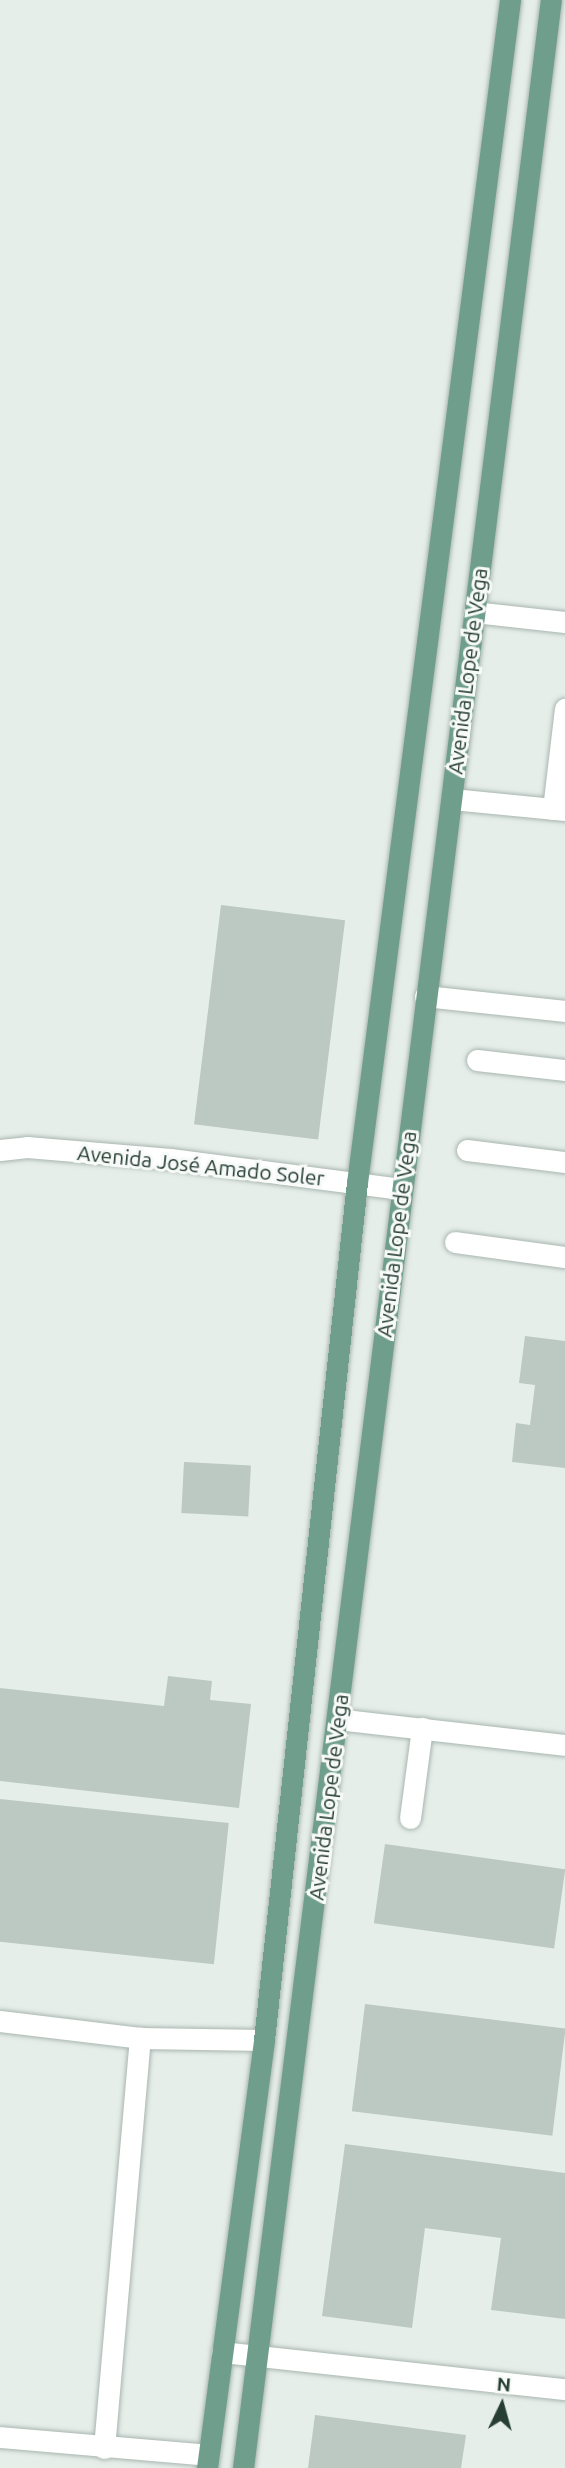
<!DOCTYPE html>
<meta charset="utf-8">
<style>
body{margin:0}
#map{position:relative;width:565px;height:2468px;overflow:hidden;background:#e6eeea;font-family:Ubuntu,sans-serif}
div>[style]{position:absolute}
[style*='--x']{left:calc(var(--x)*1px);top:calc(var(--y)*1px);width:calc(var(--w)*1px);rotate:calc(var(--a)*1deg)}
.building>*{inset:0;background:#bcc8c2;transform-origin:0 0}
.roads{filter:drop-shadow(0 0 2px #a9b6b0) drop-shadow(0 0 2px #a9b6b0)}
.minor>*{height:21px;margin:-10.5px;padding:0 10.5px;transform-origin:10.5px;border-radius:10.5px;background:#fff}
.major>*{height:21px;margin:-10.5px;padding:0 10.5px;transform-origin:10.5px;border-radius:10.5px;background:#709e8d}
span{translate:-50% -50%;white-space:nowrap;text-align:center;line-height:1.15;-webkit-text-stroke:6px #f7faf8;paint-order:stroke}
.street-label{font-size:21px;color:#273e35}
.north{position:absolute;left:467px;top:2370px;width:70px;height:70px;-webkit-text-stroke:5px #f7faf8;paint-order:stroke;rotate:5deg;font-size:19px;font-weight:700;line-height:28px;text-align:center;color:#273e35}
.north::after{content:'';display:block;margin:auto;width:24px;height:32px;background:#273e35;clip-path:polygon(50% 0,100% 100%,50% 72%,0 100%)}
</style>
<div id="map">
<div class="building">
<div style="left:221px;top:905px;width:125px;height:221px;rotate:7deg"></div>
<div style="clip-path:polygon(525px 1336px,565px 1341px,565px 1468px,512px 1462px,516px 1423px,530px 1425px,535px 1385px,519px 1383px)"></div>
<div style="left:184px;top:1462px;width:67px;height:51px;rotate:3deg"></div>
<div style="clip-path:polygon(168px 1676px,212px 1681px,210px 1700px,251px 1704px,239px 1808px,0 1781px,0 1688px,164px 1706px)"></div>
<div style="left:0;top:1799px;width:230px;height:142px;rotate:6deg"></div>
<div style="left:385px;top:1844px;width:182px;height:80px;rotate:8deg"></div>
<div style="left:365px;top:2004px;width:202px;height:108px;rotate:7deg"></div>
<div style="clip-path:polygon(345px 2144px,565px 2173px,565px 2319px,491px 2310px,501px 2238px,425px 2228px,412px 2328px,322px 2316px)"></div>
<div style="clip-path:polygon(315px 2415px,466px 2435px,461px 2468px,308px 2468px)"></div>
</div>
<div class="roads">
<div class="minor">
<div style="--x:474;--y:612;--w:92;--a:6.3"></div>
<div style="--x:452;--y:799;--w:114;--a:5.6"></div>
<div style="--x:553;--y:809;--w:101;--a:-83.2"></div>
<div style="--x:425;--y:996;--w:141;--a:6.1"></div>
<div style="--x:477;--y:1060;--w:89;--a:6.5"></div>
<div style="--x:0;--y:1150;--w:27;--a:-6"></div>
<div style="--x:27;--y:1147;--w:144;--a:4.8"></div>
<div style="--x:170;--y:1159;--w:233;--a:7.4"></div>
<div style="--x:467;--y:1150;--w:99;--a:7"></div>
<div style="--x:455;--y:1242;--w:111;--a:7.8"></div>
<div style="--x:337;--y:1719;--w:229;--a:6.5"></div>
<div style="--x:410;--y:1818;--w:91;--a:-82.4"></div>
<div style="--x:0;--y:2021;--w:141;--a:6.9"></div>
<div style="--x:140;--y:2038;--w:124;--a:0.9"></div>
<div style="--x:222;--y:2352;--w:345;--a:6.2"></div>
<div style="--x:0;--y:2437;--w:209;--a:4.9"></div>
<div style="--x:104;--y:2448;--w:412;--a:-85"></div>
</div>
<div class="major">
<div style="--x:207;--y:2468;--w:432;--a:-82.4"></div>
<div style="--x:264;--y:2040;--w:862;--a:-83.81"></div>
<div style="--x:357;--y:1183;--w:1193;--a:-82.63"></div>
<div style="--x:243;--y:2468;--w:2487;--a:-82.89"></div>
</div>
</div>
<div class="street-label">
<span style="left:467px;top:671px;rotate:-83deg">Avenida Lope de Vega</span>
<span style="left:201px;top:1165px;rotate:6deg">Avenida José Amado Soler</span>
<span style="left:396px;top:1234px;rotate:-83deg">Avenida Lope de Vega</span>
<span style="left:328px;top:1797px;rotate:-83deg">Avenida Lope de Vega</span>
</div>
<div class="north">N</div>
</div>
